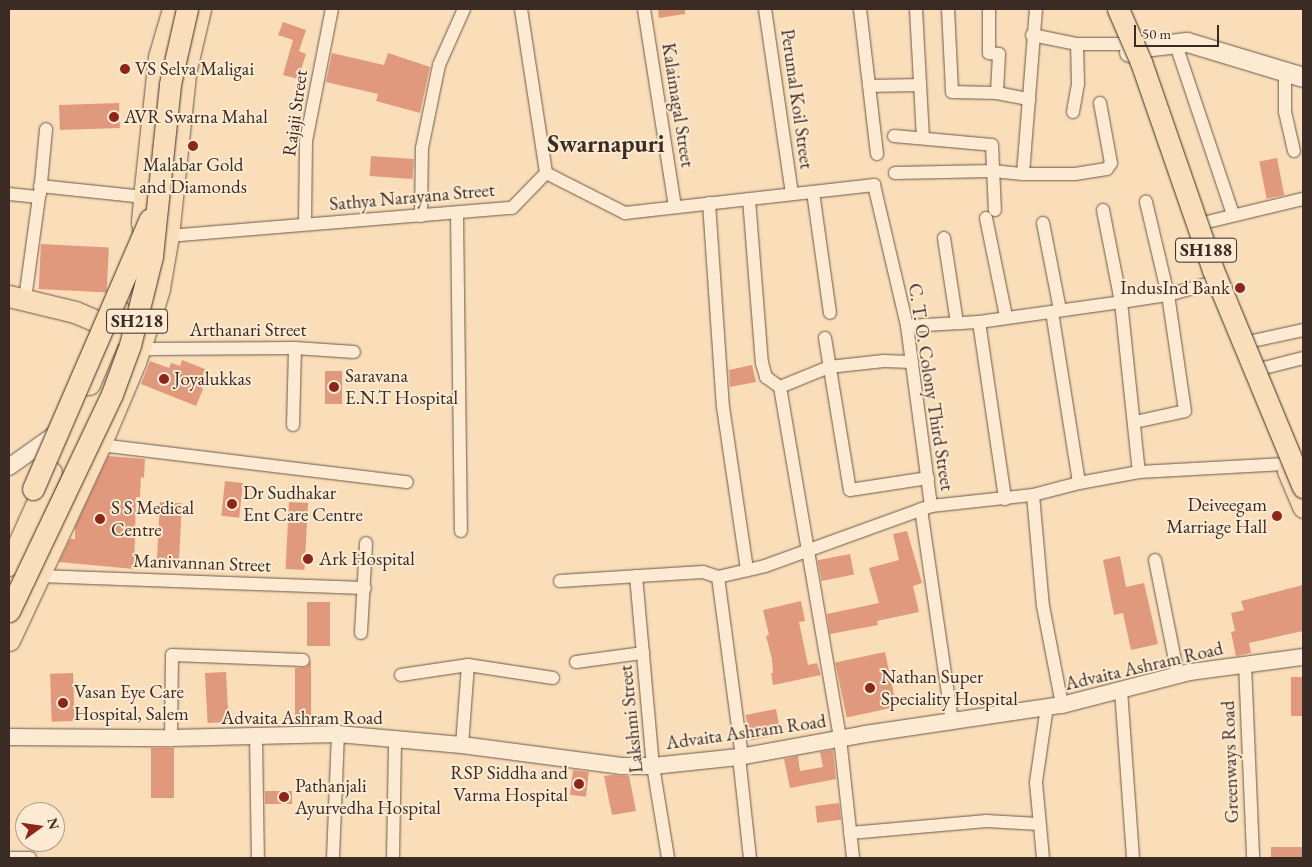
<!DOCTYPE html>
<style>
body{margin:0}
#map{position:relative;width:1312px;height:867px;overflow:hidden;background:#fadeb9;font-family:"EB Garamond",serif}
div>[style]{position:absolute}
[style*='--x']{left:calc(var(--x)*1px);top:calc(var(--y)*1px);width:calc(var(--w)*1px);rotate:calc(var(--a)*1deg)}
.building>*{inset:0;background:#e1997d;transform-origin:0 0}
.roads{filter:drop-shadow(0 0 1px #6a584a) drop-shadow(0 0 1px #6a584a)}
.minor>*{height:12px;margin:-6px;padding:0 6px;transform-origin:6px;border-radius:6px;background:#fcead2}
.tertiary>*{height:16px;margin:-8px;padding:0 8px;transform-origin:8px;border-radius:8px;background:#fcead2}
.secondary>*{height:19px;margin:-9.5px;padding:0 9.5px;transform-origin:9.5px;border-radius:9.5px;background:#fcead2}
.primary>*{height:21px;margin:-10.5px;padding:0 10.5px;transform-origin:10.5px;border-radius:10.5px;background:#fadeb9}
.bridges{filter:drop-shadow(0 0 1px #3a2c25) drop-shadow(0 0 1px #3a2c25)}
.primary-bridge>*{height:21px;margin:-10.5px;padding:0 10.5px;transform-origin:10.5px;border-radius:10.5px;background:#fadeb9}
.dots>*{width:14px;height:14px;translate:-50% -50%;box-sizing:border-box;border:2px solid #fcead2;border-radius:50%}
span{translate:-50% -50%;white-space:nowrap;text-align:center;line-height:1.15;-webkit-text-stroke:4px #fcead2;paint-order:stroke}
.shield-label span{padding:1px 4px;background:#fcead2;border:1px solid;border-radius:4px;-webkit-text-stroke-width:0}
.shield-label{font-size:18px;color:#3a2c25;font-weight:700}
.poi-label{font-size:19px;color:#3a2c25}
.left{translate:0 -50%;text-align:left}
.right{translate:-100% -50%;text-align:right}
.street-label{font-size:19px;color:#3a2c25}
.district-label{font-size:24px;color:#3a2c25;font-weight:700}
.frame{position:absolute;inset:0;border:10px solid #3a2c25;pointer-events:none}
.north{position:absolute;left:15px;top:802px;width:50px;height:50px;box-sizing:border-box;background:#fcead2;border:1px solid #ae9e8d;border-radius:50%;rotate:76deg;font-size:14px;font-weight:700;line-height:20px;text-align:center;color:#3a2c25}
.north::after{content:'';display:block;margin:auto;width:18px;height:22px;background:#8f2418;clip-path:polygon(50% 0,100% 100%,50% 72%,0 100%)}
.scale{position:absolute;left:1134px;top:25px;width:85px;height:22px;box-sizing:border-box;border:2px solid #3a2c25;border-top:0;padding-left:6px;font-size:15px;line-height:18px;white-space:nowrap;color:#3a2c25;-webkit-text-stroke:4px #fcead2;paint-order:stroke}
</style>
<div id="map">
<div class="building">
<div style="clip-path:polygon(658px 9px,685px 9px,685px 14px,659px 18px)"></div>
<div style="clip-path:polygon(283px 22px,306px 30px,299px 51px,306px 54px,298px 79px,283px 75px,293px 40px,278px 35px)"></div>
<div style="clip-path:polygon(332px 53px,384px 65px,388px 53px,430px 67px,420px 113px,376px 101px,378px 94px,326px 82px)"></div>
<div style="left:119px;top:103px;width:25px;height:60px;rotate:88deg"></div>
<div style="left:371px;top:156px;width:43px;height:20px;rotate:4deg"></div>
<div style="left:1277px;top:158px;width:38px;height:18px;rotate:79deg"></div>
<div style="left:41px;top:244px;width:68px;height:45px;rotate:3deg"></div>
<div style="clip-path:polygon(182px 360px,205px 369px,199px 385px,203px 389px,196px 406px,141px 384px,150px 361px,169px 368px,171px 363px,180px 366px)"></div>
<div style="clip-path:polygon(752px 365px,756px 382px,730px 387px,729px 370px)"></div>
<div style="left:325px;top:371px;width:17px;height:33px"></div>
<div style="clip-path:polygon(108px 456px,145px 459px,144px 478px,141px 477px,140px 497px,136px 497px,134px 569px,59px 562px,70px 539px,75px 539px,75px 527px)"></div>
<div style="left:225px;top:481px;width:18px;height:35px;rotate:6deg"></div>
<div style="left:160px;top:502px;width:22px;height:62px;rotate:3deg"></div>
<div style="left:289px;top:502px;width:19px;height:67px;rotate:3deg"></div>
<div style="clip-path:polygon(907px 531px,922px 583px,913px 586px,919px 612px,877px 621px,878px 625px,830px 634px,827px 614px,879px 603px,869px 568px,899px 560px,893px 534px)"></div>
<div style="left:850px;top:554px;width:21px;height:33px;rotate:79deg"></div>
<div style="clip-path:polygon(1120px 556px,1126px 587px,1144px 583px,1158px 644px,1131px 650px,1123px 613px,1114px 615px,1103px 560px)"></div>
<div style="clip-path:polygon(1303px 585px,1303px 631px,1249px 643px,1251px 653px,1236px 656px,1231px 632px,1235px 631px,1231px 613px,1244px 610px,1241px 601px)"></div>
<div style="clip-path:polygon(801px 601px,805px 621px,799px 622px,808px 665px,817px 663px,821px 675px,773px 685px,771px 673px,773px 673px,772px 659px,766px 636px,769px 635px,763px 610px)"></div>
<div style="left:307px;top:602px;width:23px;height:44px"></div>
<div style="left:885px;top:652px;width:56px;height:51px;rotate:78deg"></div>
<div style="clip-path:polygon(311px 661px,311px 721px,295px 721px,295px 668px,306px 667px)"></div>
<div style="left:226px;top:672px;width:50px;height:21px;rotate:87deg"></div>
<div style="left:73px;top:673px;width:48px;height:23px;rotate:88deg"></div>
<div style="left:1291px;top:677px;width:12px;height:39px"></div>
<div style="left:776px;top:709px;width:26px;height:31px;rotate:79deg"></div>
<div style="left:151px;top:748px;width:23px;height:50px"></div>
<div style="clip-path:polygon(833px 750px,836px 779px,790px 788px,784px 759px,798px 756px,800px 771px,823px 767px,820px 752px)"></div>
<div style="left:573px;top:770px;width:16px;height:25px;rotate:7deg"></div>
<div style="clip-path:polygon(612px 775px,629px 776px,636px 811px,612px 815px,604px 776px)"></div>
<div style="left:265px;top:791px;width:27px;height:13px"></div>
<div style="left:839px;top:803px;width:17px;height:24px;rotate:83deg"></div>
<div style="left:1271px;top:847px;width:32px;height:11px"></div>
</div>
<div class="roads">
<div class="minor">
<div style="--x:521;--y:9;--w:166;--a:81.3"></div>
<div style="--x:644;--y:9;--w:200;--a:81.1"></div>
<div style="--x:765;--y:9;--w:187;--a:81.7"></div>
<div style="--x:860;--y:9;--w:146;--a:83.3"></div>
<div style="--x:916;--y:9;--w:129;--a:86.9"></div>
<div style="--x:948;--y:9;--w:83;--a:87.2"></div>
<div style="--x:952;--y:92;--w:45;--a:1.3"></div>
<div style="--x:989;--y:9;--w:44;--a:90"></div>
<div style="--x:989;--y:53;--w:10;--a:6"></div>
<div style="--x:999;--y:54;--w:39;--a:93"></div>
<div style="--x:997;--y:93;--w:33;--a:11"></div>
<div style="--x:1032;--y:35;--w:46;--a:11.3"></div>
<div style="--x:1077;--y:44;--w:48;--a:0"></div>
<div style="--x:1175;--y:42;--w:182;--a:71.4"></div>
<div style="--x:1285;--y:71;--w:41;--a:90"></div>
<div style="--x:1285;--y:112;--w:40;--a:77"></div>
<div style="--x:869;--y:86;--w:51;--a:-1.1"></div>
<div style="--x:1073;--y:112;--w:28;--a:-80"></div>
<div style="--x:1078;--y:84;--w:40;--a:-91.4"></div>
<div style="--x:894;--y:136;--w:98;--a:5.2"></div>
<div style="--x:992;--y:145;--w:65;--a:87.4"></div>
<div style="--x:895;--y:173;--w:98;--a:-1.2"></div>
<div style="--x:993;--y:171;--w:30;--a:6"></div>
<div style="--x:1023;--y:174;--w:166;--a:-85.5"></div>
<div style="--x:1023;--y:174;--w:52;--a:0"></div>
<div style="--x:1075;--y:174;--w:32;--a:-9"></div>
<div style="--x:1107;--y:169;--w:7;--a:-56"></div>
<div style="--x:1111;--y:163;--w:61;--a:-100.4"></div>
<div style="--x:40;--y:186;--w:105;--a:6"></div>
<div style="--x:813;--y:192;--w:122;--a:82"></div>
<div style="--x:9;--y:194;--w:30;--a:6"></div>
<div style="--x:39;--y:197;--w:103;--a:97.8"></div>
<div style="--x:40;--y:194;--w:65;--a:-84.7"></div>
<div style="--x:749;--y:199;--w:165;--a:85.5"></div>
<div style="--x:762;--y:363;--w:15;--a:74"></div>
<div style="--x:766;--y:377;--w:17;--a:36"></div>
<div style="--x:780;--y:387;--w:53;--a:-22.2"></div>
<div style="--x:829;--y:367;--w:55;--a:-6.2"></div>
<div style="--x:884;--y:361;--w:28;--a:2"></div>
<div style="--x:709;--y:203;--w:204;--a:86.1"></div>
<div style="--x:723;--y:407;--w:165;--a:81.6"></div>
<div style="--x:1103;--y:210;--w:94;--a:78.9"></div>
<div style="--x:1121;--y:302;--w:171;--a:84"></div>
<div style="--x:457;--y:213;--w:318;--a:89.3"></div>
<div style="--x:421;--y:216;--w:68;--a:-89.2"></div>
<div style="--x:422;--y:148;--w:85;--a:-78.4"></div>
<div style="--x:439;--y:65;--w:61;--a:-65.9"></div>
<div style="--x:986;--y:218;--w:100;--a:78.5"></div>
<div style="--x:1043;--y:223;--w:89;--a:78.9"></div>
<div style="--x:1203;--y:223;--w:103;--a:-13.5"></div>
<div style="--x:305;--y:224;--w:83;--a:-89.3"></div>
<div style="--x:306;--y:141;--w:135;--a:-78.9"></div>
<div style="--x:168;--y:236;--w:345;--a:-4.7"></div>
<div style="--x:512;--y:208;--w:49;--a:-45.8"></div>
<div style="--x:546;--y:173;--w:89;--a:26.9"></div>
<div style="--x:625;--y:213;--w:251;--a:-6.4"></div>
<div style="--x:874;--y:185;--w:145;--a:76.8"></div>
<div style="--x:907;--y:326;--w:182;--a:82.4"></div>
<div style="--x:944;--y:238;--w:86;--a:81.3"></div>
<div style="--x:1052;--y:312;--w:173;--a:81"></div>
<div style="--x:979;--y:322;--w:179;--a:81.6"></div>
<div style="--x:907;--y:326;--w:72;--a:-3.2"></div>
<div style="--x:979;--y:322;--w:143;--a:-8"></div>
<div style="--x:1121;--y:302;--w:48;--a:-8.5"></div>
<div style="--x:1168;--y:295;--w:45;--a:-15.6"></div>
<div style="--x:825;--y:338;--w:154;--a:80.7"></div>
<div style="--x:850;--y:490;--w:79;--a:-8.7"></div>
<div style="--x:1248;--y:342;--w:56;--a:-12.3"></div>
<div style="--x:141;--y:346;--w:9;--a:21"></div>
<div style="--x:149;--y:349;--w:146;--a:-0.4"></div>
<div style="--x:295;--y:348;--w:59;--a:3.9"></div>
<div style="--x:1260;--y:369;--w:44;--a:-14.3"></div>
<div style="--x:780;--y:387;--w:356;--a:80.3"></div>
<div style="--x:840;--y:738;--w:121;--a:83.8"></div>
<div style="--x:1135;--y:422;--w:51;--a:-12.4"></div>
<div style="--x:1185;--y:411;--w:117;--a:-98.3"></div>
<div style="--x:1168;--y:295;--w:96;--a:-103.3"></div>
<div style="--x:293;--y:425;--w:77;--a:-88.5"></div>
<div style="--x:100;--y:445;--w:309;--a:6.9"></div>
<div style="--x:1033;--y:495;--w:111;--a:84.9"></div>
<div style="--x:1043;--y:606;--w:101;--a:79.1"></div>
<div style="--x:921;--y:509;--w:214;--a:81.7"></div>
<div style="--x:1155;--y:560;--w:117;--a:78.7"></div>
<div style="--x:38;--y:576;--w:327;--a:2.1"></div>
<div style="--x:636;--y:576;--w:191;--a:84.9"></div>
<div style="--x:653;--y:766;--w:93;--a:80.7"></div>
<div style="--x:718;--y:577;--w:182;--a:82.4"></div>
<div style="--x:560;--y:581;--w:143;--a:-3.6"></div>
<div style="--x:703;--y:572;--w:16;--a:18"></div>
<div style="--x:718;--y:577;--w:48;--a:-13.2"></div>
<div style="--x:765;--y:566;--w:177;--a:-19.9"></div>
<div style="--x:931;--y:506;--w:103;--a:-6.2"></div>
<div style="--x:1033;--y:495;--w:48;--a:-14.6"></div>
<div style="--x:1079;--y:483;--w:61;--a:-10.4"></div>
<div style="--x:1139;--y:472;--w:146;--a:-3.1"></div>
<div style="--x:361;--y:633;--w:90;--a:-86.8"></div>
<div style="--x:576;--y:662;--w:68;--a:-7.7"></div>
<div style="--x:1245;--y:664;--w:194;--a:87.6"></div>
<div style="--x:401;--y:675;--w:68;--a:-8.5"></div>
<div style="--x:468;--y:665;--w:86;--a:8.7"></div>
<div style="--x:1121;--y:690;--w:168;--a:85.9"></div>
<div style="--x:256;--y:737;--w:121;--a:89.1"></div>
<div style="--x:171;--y:738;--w:83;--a:-89.3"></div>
<div style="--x:172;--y:655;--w:131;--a:2.2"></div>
<div style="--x:462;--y:745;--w:80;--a:-85.7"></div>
<div style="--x:739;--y:757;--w:102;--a:83.8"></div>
<div style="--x:850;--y:833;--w:137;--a:-5"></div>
<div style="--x:986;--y:821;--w:53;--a:3.2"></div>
<div style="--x:9;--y:858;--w:21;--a:0"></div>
<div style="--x:333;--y:858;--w:124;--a:-87.7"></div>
<div style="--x:393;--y:858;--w:120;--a:-89"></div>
<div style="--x:1043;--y:858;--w:76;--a:-95.3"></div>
<div style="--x:1036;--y:782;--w:76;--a:-81.7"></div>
</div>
<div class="tertiary">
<div style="--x:9;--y:467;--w:60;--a:-35.5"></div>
<div style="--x:9;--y:737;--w:162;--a:0.4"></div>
<div style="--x:171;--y:738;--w:167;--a:-1.4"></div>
<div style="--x:338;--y:734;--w:124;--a:5.1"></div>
<div style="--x:462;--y:745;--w:161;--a:7.5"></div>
<div style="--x:622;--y:766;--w:31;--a:0"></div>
<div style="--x:653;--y:766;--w:86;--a:-6"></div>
<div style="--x:739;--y:757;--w:128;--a:-10.3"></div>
<div style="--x:865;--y:734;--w:199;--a:-8.4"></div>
<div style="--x:1062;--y:705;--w:132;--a:-14.5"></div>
<div style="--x:1190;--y:672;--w:114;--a:-7.6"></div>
</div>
<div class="secondary">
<div style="--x:1129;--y:52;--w:15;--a:-20"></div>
<div style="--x:1143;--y:47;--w:44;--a:-6.5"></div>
<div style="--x:1187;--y:42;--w:121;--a:16.8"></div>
</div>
<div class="primary">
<div style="--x:145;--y:240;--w:18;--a:-99"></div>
<div style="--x:142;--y:222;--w:25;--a:-85"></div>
<div style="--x:144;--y:197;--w:141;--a:-83.9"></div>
<div style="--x:159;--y:57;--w:50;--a:-73.7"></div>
<div style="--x:9;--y:296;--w:68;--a:13.6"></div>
<div style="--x:75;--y:312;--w:28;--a:23"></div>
<div style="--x:101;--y:323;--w:21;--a:28"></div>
<div style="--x:89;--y:384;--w:79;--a:-67"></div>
<div style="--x:1288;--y:471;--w:39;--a:67"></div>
<div style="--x:9;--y:565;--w:102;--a:-65.7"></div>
<div style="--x:9;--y:640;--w:215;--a:-65"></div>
<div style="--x:100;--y:445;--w:90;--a:-67.1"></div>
<div style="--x:135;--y:362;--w:50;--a:-71.2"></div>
<div style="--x:151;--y:315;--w:28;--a:-73"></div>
<div style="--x:159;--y:288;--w:53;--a:-80.2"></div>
<div style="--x:168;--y:236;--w:164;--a:-84"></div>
<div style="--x:185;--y:73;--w:66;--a:-76.8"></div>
</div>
</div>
<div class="bridges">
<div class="primary-bridge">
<div style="--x:1118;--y:9;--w:58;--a:66.5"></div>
<div style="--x:1141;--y:62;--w:220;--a:70.9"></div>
<div style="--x:1213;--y:270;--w:235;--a:67.5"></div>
<div style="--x:33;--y:489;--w:294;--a:-66.6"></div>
<div style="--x:9;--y:611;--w:240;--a:-64.6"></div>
<div style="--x:112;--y:394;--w:52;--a:-69.8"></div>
<div style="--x:130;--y:345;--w:92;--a:-76.1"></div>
<div style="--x:152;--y:256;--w:173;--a:-84"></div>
<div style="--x:170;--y:84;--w:77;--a:-77.2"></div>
</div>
</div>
<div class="dots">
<div style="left:125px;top:69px;background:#8f2418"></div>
<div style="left:114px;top:117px;background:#8f2418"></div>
<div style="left:193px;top:146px;background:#8f2418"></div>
<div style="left:1240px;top:288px;background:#8f2418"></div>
<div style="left:164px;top:379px;background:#8f2418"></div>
<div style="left:334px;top:387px;background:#8f2418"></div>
<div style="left:232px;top:504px;background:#8f2418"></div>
<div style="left:1277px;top:516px;background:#8f2418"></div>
<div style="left:100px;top:519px;background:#8f2418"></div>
<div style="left:308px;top:559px;background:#8f2418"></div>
<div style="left:870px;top:688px;background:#8f2418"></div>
<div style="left:63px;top:703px;background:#8f2418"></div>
<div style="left:579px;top:784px;background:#8f2418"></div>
<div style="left:284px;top:797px;background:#8f2418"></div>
</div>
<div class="shield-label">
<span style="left:1206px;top:250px">SH188</span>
<span style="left:137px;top:321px">SH218</span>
</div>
<div class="poi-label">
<span class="left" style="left:135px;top:69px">VS Selva Maligai</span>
<span class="left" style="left:124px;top:117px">AVR Swarna Mahal</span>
<span style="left:193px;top:176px">Malabar Gold<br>and Diamonds</span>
<span class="right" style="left:1230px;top:288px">IndusInd Bank</span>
<span class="left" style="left:345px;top:387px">Saravana<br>E.N.T Hospital</span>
<span class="left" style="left:174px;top:379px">Joyalukkas</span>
<span class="left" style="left:243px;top:504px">Dr Sudhakar<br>Ent Care Centre</span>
<span class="right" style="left:1267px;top:516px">Deiveegam<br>Marriage Hall</span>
<span class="left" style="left:111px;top:519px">S S Medical<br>Centre</span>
<span class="left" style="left:319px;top:559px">Ark Hospital</span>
<span class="left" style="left:881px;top:688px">Nathan Super<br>Speciality Hospital</span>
<span class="left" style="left:74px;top:703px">Vasan Eye Care<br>Hospital, Salem</span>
<span class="right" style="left:568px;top:784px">RSP Siddha and<br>Varma Hospital</span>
<span class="left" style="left:295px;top:797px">Pathanjali<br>Ayurvedha Hospital</span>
</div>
<div class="street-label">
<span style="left:797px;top:99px;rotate:82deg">Perumal Koil Street</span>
<span style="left:678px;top:105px;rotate:81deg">Kalaimagal Street</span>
<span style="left:295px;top:113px;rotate:-82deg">Rajaji Street</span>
<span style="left:412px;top:197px;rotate:-5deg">Sathya Narayana Street</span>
<span style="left:248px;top:330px">Arthanari Street</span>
<span style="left:931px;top:387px;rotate:81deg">C. T. O. Colony Third Street</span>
<span style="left:202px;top:563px;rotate:2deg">Manivannan Street</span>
<span style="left:1144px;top:666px;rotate:-13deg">Advaita Ashram Road</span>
<span style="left:302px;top:718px">Advaita Ashram Road</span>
<span style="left:631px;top:719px;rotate:-96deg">Lakshmi Street</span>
<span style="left:746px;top:732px;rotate:-8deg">Advaita Ashram Road</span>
<span style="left:1230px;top:762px;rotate:-92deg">Greenways Road</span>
</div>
<div class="district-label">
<span style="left:606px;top:144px">Swarnapuri</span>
</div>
<div class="frame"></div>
<div class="north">N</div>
<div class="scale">50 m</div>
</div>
